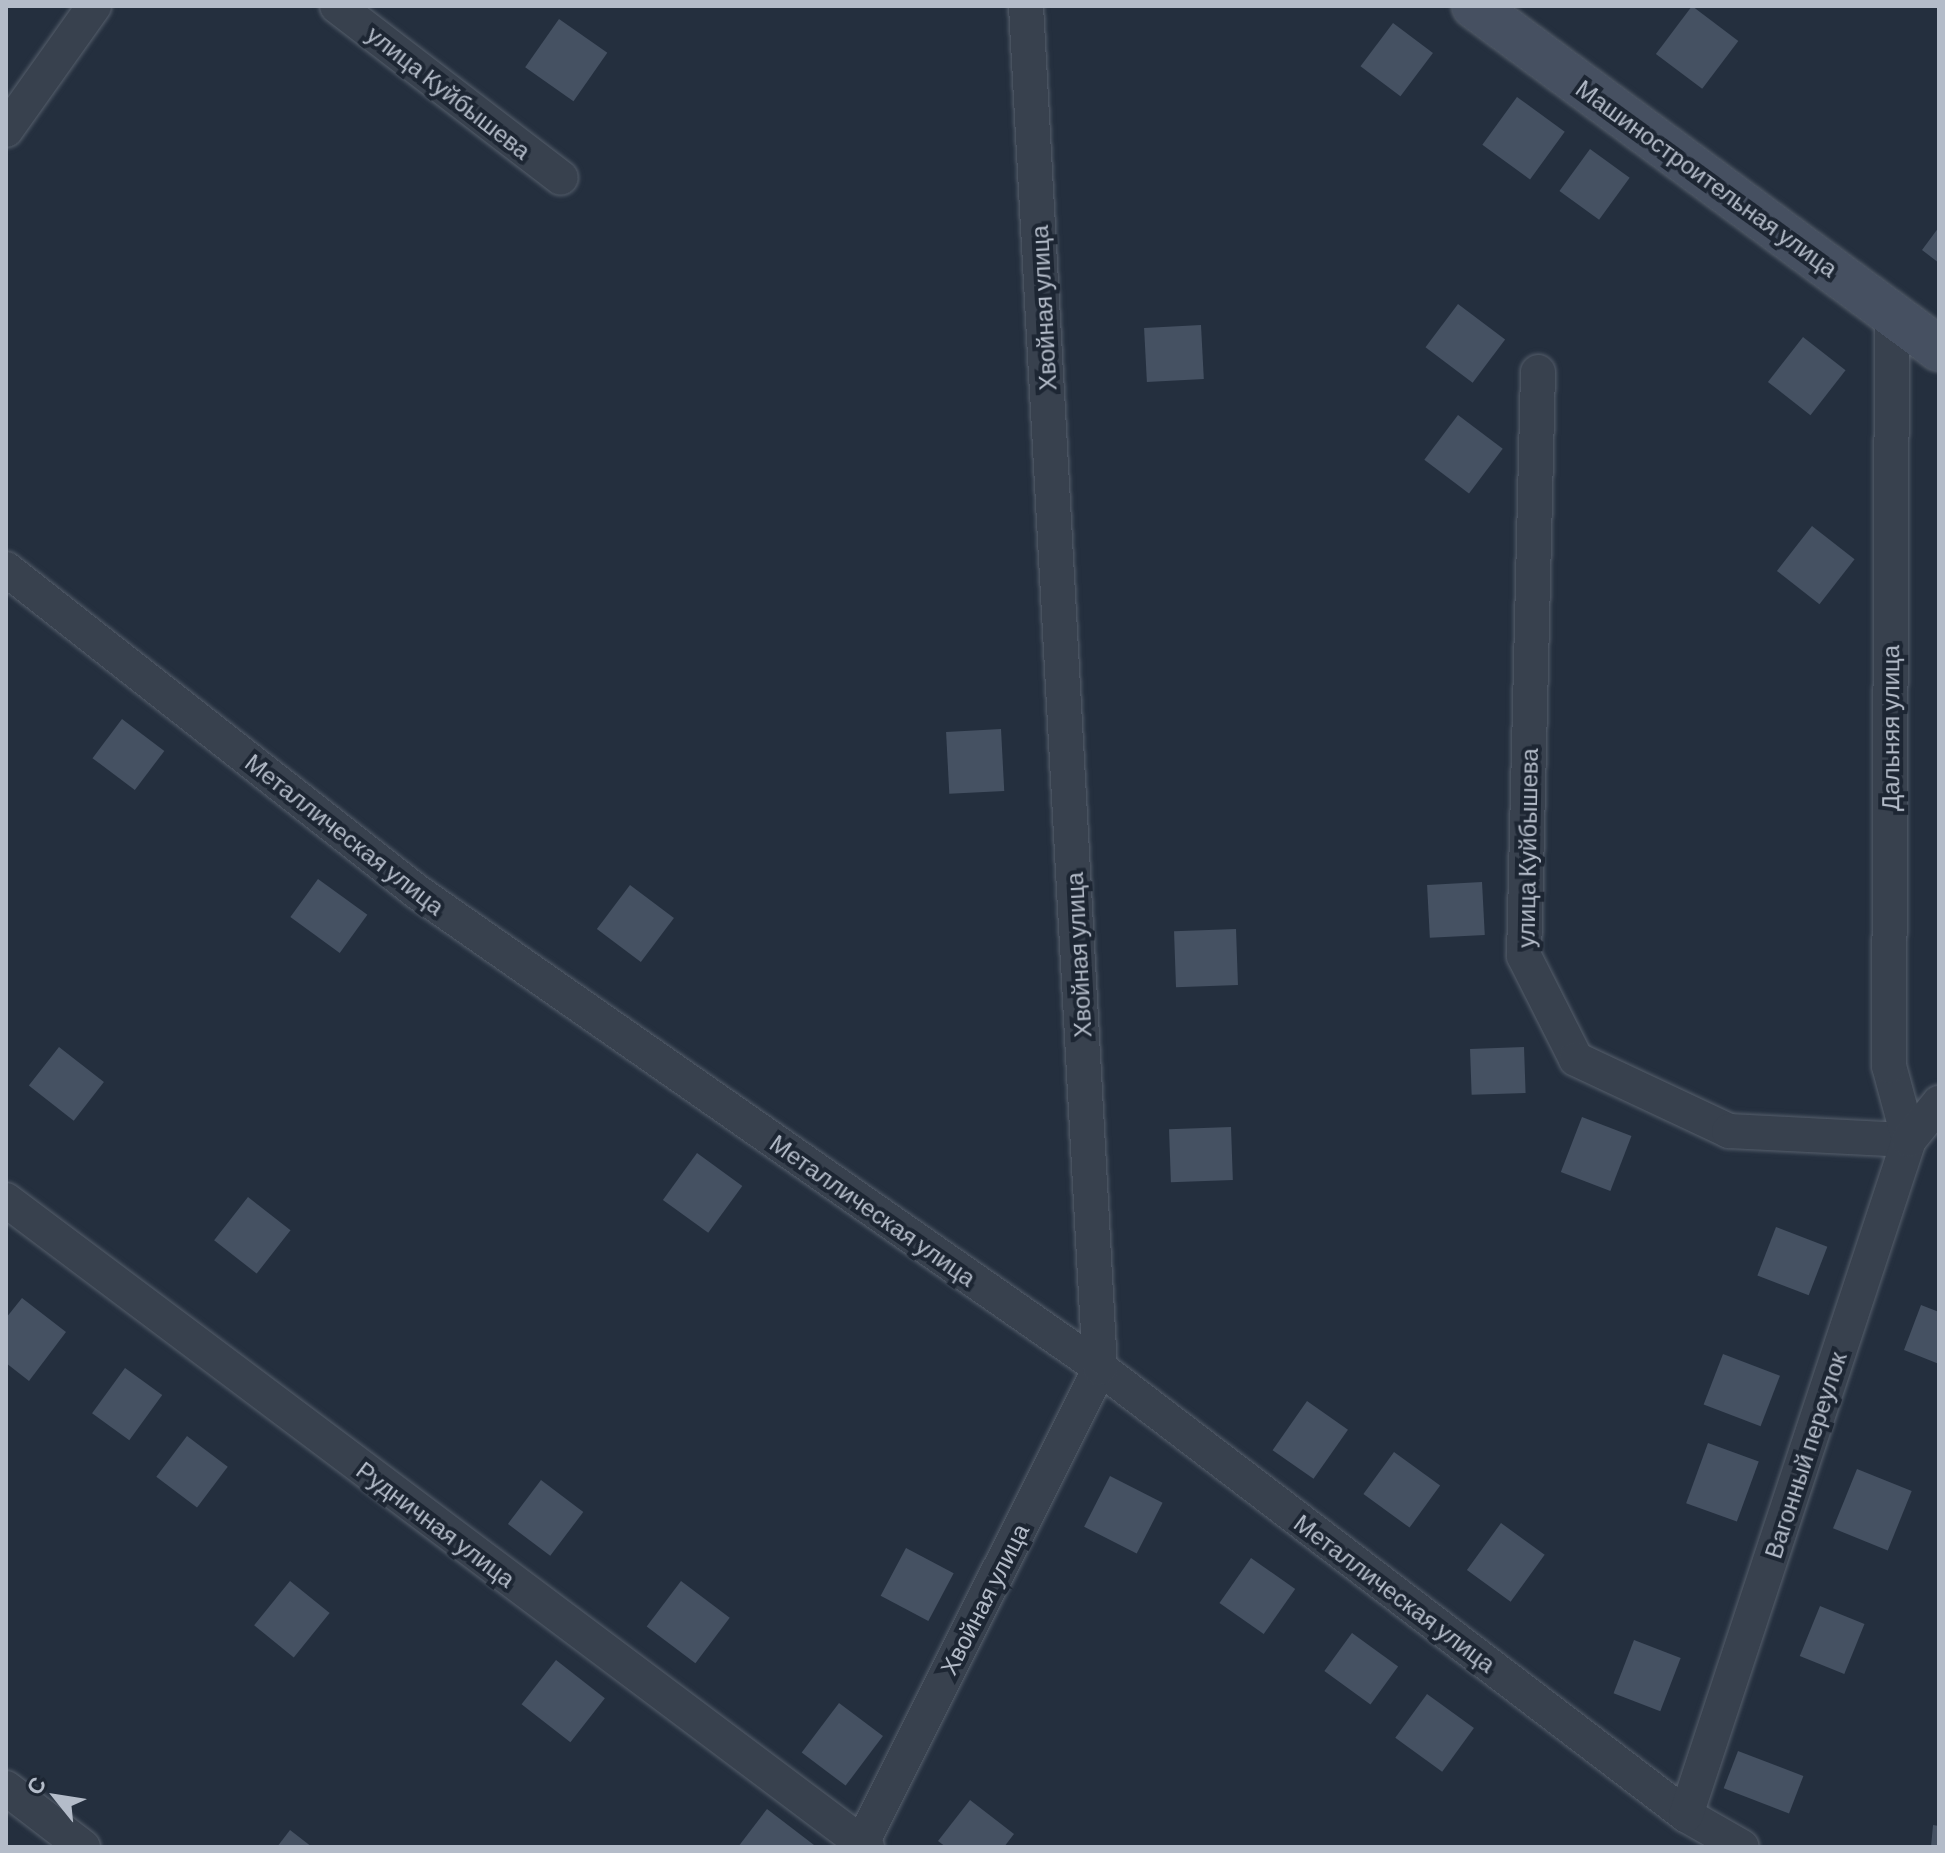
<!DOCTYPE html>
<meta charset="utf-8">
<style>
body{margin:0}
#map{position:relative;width:1945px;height:1853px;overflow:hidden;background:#242f3e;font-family:Barlow,sans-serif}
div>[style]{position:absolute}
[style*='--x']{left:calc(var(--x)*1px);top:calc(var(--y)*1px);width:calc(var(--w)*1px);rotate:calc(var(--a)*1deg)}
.building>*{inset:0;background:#455162;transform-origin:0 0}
.roads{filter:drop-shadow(0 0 2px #565f6c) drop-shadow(0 0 2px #565f6c)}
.street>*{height:34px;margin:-17px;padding:0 17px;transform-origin:17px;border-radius:17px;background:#38414e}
.secondary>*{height:44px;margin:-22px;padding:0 22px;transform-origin:22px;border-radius:22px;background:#465061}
span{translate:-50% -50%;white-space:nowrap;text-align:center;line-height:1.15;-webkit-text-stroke:8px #1d2633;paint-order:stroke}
.street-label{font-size:24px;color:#b4bcc9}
.frame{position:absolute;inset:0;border:8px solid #b4bcc9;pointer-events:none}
.north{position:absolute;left:16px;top:1757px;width:80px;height:80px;-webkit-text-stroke:6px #1d2633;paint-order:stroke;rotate:300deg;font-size:22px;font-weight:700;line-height:32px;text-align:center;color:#b4bcc9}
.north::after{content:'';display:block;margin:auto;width:28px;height:36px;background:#b4bcc9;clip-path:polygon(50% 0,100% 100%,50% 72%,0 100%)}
</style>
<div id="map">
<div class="building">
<div style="left:1692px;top:6px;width:58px;height:60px;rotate:37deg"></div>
<div style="left:559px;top:19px;width:59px;height:59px;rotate:35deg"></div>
<div style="left:1393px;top:23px;width:50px;height:54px;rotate:37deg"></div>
<div style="left:1517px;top:97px;width:59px;height:59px;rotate:36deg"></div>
<div style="left:1590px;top:149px;width:49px;height:52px;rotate:36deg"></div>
<div style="clip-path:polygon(1939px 227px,1939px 263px,1922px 250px)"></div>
<div style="left:1458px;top:304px;width:59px;height:54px;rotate:37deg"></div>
<div style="left:1201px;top:325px;width:54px;height:57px;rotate:87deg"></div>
<div style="left:1803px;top:337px;width:54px;height:57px;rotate:38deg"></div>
<div style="left:1458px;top:415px;width:56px;height:56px;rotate:37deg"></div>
<div style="left:1812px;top:526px;width:54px;height:57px;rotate:38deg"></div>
<div style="left:122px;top:719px;width:53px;height:49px;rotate:37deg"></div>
<div style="left:1001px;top:729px;width:62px;height:55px;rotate:87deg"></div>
<div style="left:318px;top:879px;width:61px;height:47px;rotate:36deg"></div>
<div style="left:1482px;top:882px;width:53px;height:55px;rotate:87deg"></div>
<div style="left:630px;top:885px;width:55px;height:55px;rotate:37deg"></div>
<div style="left:1236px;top:929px;width:56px;height:62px;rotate:88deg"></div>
<div style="left:59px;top:1047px;width:57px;height:49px;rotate:38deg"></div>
<div style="left:1524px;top:1047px;width:46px;height:54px;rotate:88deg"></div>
<div style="left:1582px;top:1117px;width:53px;height:59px;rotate:21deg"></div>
<div style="left:1231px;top:1127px;width:53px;height:62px;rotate:88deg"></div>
<div style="left:697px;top:1153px;width:56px;height:58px;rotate:36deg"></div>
<div style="left:248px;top:1197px;width:54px;height:55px;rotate:38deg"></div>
<div style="left:1776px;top:1227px;width:55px;height:52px;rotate:21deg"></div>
<div style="clip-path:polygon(22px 1298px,66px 1332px,29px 1381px,6px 1363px,6px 1318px)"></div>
<div style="clip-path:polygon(1921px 1305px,1939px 1312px,1939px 1364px,1904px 1350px)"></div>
<div style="left:1723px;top:1354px;width:61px;height:54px;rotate:21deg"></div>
<div style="left:125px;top:1368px;width:46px;height:56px;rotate:36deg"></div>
<div style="left:1307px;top:1401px;width:50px;height:60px;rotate:35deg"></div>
<div style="left:187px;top:1436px;width:51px;height:51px;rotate:37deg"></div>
<div style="left:1708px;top:1443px;width:54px;height:64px;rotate:20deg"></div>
<div style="left:1394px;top:1452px;width:57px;height:52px;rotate:36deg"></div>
<div style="left:1857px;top:1469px;width:59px;height:64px;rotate:22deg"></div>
<div style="left:1110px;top:1476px;width:59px;height:57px;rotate:27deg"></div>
<div style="left:541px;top:1480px;width:53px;height:55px;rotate:37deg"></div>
<div style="left:1501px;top:1523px;width:54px;height:58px;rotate:36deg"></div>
<div style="left:906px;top:1548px;width:54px;height:54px;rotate:28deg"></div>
<div style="left:1251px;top:1558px;width:54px;height:55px;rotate:35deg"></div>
<div style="left:290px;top:1581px;width:51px;height:57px;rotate:39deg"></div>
<div style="left:681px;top:1581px;width:61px;height:57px;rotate:37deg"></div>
<div style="left:1820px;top:1606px;width:48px;height:54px;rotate:22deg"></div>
<div style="left:1352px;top:1633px;width:57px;height:47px;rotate:36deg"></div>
<div style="left:1634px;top:1640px;width:50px;height:57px;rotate:21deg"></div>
<div style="left:556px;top:1660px;width:62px;height:56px;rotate:38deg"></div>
<div style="left:1427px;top:1694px;width:58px;height:54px;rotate:36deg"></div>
<div style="left:839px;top:1703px;width:55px;height:62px;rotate:37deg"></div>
<div style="left:1738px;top:1751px;width:70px;height:40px;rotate:21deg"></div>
<div style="clip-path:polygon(970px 1800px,1014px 1834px,1004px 1847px,946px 1847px,938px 1841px)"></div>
<div style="clip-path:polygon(767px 1809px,814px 1845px,812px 1847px,738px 1847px)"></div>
<div style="clip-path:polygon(1933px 1825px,1939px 1826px,1939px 1847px,1931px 1847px)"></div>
<div style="clip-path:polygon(290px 1830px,312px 1847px,277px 1847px)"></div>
</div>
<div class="roads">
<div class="street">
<div style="--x:337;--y:6;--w:282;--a:37.5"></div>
<div style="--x:6;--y:130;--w:152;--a:-54.6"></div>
<div style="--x:1538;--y:372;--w:584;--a:91.37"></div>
<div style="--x:1524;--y:956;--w:115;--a:63.2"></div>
<div style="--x:1576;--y:1059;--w:169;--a:25.2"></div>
<div style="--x:1729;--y:1131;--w:180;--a:2.9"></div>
<div style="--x:1909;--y:1140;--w:77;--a:-105.1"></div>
<div style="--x:1889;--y:1066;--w:752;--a:-89.77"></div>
<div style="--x:6;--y:569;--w:521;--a:38.14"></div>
<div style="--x:416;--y:891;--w:834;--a:34.89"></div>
<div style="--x:1100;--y:1368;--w:737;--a:37.34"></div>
<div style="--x:1686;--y:1815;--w:64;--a:29.7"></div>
<div style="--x:6;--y:1200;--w:1077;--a:36.92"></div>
<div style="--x:6;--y:1788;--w:97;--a:37.5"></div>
<div style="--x:1686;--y:1815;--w:711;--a:-71.72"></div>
<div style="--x:1909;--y:1140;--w:48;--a:-51"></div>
<div style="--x:860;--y:1847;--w:536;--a:-63.39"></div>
<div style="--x:1100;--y:1368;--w:1364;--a:-93.11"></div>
</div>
<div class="secondary">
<div style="--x:1474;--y:6;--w:578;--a:36.41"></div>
</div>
</div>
<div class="street-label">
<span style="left:449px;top:92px;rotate:38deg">улица Куйбышева</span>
<span style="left:1707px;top:178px;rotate:36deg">Машиностроительная улица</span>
<span style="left:1043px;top:308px;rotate:-93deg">Хвойная улица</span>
<span style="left:1890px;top:728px;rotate:-90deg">Дальняя улица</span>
<span style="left:345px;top:834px;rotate:38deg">Металлическая улица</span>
<span style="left:1527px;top:848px;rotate:-89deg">улица Куйбышева</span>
<span style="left:1078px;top:955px;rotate:-93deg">Хвойная улица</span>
<span style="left:873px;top:1210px;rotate:35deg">Металлическая улица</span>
<span style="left:1805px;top:1455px;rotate:-72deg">Вагонный переулок</span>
<span style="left:436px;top:1524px;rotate:37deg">Рудничная улица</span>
<span style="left:1395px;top:1593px;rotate:37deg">Металлическая улица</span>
<span style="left:984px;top:1599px;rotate:-63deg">Хвойная улица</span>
</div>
<div class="frame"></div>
<div class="north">С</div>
</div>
